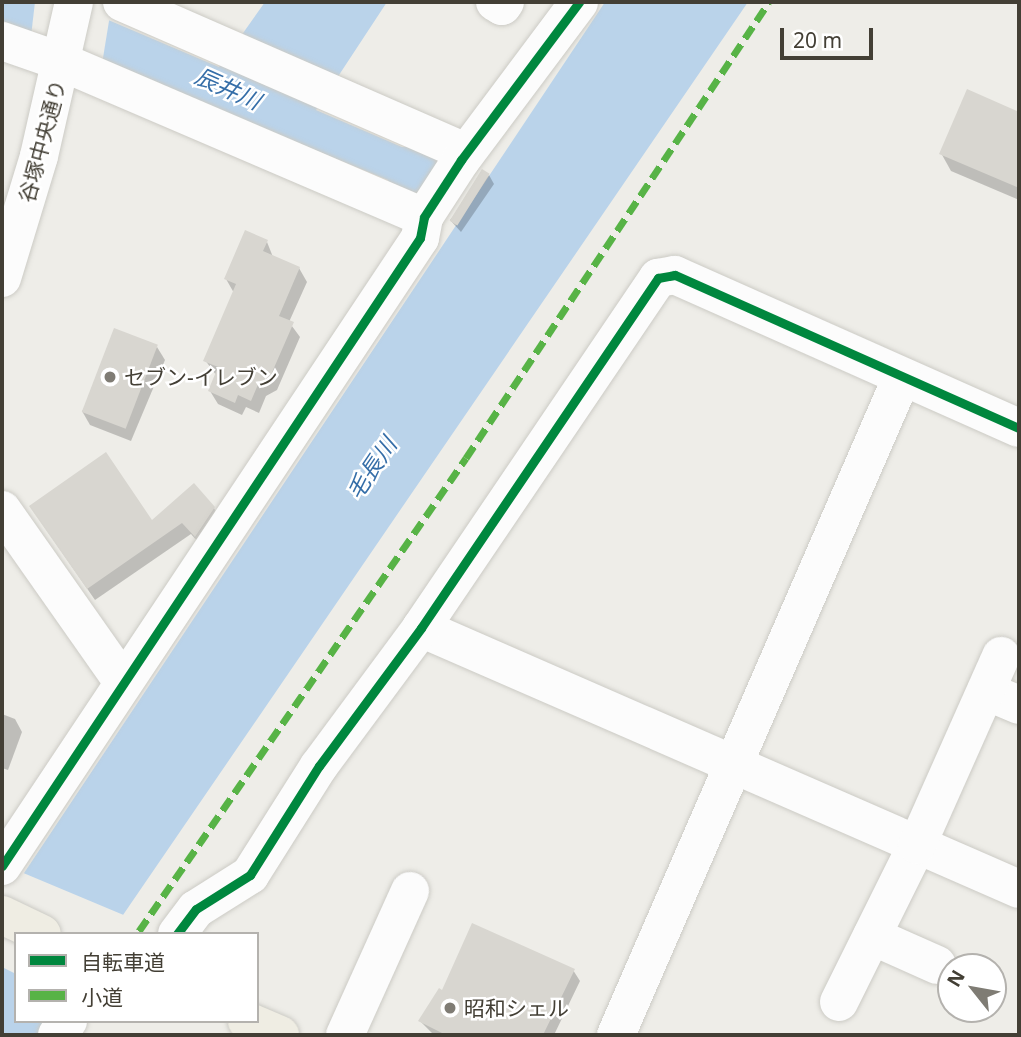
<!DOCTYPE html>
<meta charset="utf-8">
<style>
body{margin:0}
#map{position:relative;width:1021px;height:1037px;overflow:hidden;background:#eeede8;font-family:"Noto Sans","Noto Sans JP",sans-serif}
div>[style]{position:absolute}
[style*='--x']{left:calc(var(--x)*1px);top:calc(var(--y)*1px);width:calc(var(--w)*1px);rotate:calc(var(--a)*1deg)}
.water>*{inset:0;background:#bad3ea}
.pier>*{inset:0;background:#eeede8}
.shadow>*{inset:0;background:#0003}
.building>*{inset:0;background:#d8d6d0;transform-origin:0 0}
.roads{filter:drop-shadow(0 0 2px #cccbc5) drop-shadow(0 0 2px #cccbc5)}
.minor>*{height:38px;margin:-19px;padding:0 19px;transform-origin:19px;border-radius:19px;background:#fcfcfc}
.major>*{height:38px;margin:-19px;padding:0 19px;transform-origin:19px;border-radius:19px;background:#efede3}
.quiet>*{height:7px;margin-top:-3.5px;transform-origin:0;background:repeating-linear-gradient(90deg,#57b346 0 14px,transparent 0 21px)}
.cycleway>*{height:9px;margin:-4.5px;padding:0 4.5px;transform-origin:4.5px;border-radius:4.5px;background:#00873e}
.dots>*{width:19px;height:19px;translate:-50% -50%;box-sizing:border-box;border:4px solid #fff;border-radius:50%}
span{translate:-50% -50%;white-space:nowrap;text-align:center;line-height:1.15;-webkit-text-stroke:5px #fff;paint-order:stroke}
.street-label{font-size:21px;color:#433f35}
.poi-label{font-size:21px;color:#433f35}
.left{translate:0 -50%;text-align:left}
.water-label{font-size:23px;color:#356ea8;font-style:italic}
.frame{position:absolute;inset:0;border:4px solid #433f35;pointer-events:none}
.legend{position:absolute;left:14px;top:932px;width:245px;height:91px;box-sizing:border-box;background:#fff;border:2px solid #b4b2ae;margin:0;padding:9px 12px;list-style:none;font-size:21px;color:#433f35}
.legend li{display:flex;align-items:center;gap:14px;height:35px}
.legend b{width:35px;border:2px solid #b4b2ae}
.north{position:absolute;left:937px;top:953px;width:70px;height:70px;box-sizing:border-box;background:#fff;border:2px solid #b4b2ae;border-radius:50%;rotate:301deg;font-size:19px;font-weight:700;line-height:28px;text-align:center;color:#433f35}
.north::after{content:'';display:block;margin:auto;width:24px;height:32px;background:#7f7c74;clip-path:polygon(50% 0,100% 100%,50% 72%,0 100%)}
.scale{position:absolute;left:780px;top:28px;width:93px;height:32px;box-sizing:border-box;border:4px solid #433f35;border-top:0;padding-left:9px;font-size:21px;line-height:24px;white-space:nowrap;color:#433f35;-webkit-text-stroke:5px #fff;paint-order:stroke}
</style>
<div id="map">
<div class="water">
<div style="clip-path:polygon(2px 2px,66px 2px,219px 67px,265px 2px,387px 2px,316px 110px,402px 147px,417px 147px,445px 158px,418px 200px,390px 188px,388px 180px,2px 22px)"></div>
<div style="clip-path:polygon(605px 2px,748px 2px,110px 934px,16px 934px,16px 1021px,48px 1021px,37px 1035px,2px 1035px,2px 906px)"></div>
</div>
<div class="pier">
<div style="clip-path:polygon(35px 2px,75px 2px,110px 15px,102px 64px,31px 36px)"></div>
<div style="clip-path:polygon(21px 872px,126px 916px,114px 934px,16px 934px,16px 974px,2px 967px,2px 900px)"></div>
</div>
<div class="shadow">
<div style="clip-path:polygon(968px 92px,1019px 114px,1019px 200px,951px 171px,941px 153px)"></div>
<div style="clip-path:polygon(489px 175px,494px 184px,461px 232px,450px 220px)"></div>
<div style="clip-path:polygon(267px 242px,273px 257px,299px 268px,307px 282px,289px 322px,300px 337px,277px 390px,266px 396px,259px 413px,246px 407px,242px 415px,218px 404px,210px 391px,216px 375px,205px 360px,234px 293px,226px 279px)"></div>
<div style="clip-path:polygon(157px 347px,165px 360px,131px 441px,90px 425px,82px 411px)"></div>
<div style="clip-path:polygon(214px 508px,221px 521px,203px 548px,191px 534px,95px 600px,39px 519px,152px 522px)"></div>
<div style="clip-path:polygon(2px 714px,15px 719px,22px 732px,8px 770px,2px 768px)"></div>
<div style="clip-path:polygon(573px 970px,580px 981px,554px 1035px,495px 1035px,498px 1027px,481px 1035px,434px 1035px,420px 1021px,443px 993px)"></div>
</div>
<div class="building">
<div style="clip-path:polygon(967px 89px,1019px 112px,1019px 188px,939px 154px)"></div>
<div style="left:482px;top:169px;width:9px;height:61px;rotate:32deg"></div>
<div style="clip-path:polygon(245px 230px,268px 240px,263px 251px,300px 267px,279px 316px,294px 322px,270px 377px,259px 382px,251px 401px,238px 395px,235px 403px,208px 391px,218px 367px,203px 361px,236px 284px,224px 279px)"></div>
<div style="left:114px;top:328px;width:47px;height:90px;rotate:21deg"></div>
<div style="clip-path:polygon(106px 452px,152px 520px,194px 483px,215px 507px,195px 537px,182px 523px,87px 589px,29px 506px)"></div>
<div style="clip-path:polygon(472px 923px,575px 969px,543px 1035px,446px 1035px,418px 1021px,439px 988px,442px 990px)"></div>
</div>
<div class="roads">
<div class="minor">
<div style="--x:122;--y:2;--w:375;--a:23.6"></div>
<div style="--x:495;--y:2;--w:8;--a:30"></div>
<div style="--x:502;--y:6;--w:5;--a:-53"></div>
<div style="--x:2;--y:41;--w:64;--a:19.3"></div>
<div style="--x:62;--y:62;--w:394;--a:23.2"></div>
<div style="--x:2;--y:278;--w:127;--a:-73.1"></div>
<div style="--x:39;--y:156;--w:158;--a:-77.2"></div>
<div style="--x:2;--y:510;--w:209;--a:54.9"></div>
<div style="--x:421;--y:628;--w:652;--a:23.58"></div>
<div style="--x:986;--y:691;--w:36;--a:23"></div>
<div style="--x:2;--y:866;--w:754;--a:-56.35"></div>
<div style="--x:420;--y:238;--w:21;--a:-79"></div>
<div style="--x:424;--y:217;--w:68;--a:-57"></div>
<div style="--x:461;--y:160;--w:197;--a:-53.2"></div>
<div style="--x:177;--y:934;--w:31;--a:-53"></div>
<div style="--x:196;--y:909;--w:64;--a:-32.2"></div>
<div style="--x:250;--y:875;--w:129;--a:-57.7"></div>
<div style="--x:319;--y:766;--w:172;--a:-53.5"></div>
<div style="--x:421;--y:628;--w:423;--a:-55.9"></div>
<div style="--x:658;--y:278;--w:17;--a:-10"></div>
<div style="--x:675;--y:275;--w:376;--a:24"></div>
<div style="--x:872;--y:936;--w:71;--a:24"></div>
<div style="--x:839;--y:1002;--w:175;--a:-63.6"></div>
<div style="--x:917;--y:845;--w:207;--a:-66"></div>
<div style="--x:57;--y:1035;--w:18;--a:-52"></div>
<div style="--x:345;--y:1035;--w:158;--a:-65.7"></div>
<div style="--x:616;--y:1035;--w:717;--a:-66.51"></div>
</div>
<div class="major">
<div style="--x:2;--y:915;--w:44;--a:25.4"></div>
<div style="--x:247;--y:1021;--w:36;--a:23"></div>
</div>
</div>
<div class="quiet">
<div style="--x:139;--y:931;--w:575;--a:-55.34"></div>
<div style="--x:466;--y:458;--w:547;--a:-56.4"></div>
</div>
<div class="cycleway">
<div style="--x:2;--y:866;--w:754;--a:-56.35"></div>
<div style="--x:420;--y:238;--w:21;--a:-79"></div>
<div style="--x:424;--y:217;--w:68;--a:-57"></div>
<div style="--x:461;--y:160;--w:197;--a:-53.2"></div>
<div style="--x:177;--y:934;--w:31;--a:-53"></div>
<div style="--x:196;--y:909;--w:64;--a:-32.2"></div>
<div style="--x:250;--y:875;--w:129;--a:-57.7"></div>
<div style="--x:319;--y:766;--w:172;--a:-53.5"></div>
<div style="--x:421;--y:628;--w:423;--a:-55.9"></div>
<div style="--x:658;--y:278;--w:17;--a:-10"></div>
<div style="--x:675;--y:275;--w:376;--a:24"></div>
</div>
<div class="dots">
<div style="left:110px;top:377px;background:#7f7c74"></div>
<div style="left:450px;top:1008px;background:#7f7c74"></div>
</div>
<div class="street-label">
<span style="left:42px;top:141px;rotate:-75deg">谷塚中央通り</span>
</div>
<div class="poi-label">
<span class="left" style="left:124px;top:377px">セブン-イレブン</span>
<span class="left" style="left:464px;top:1008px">昭和シェル</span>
</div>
<div class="water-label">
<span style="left:228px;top:88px;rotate:24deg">辰井川</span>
<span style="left:371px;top:468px;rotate:-56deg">毛長川</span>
</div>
<div class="frame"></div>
<ul class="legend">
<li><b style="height:9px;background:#00873e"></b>自転車道</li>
<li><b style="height:9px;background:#57b346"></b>小道</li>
</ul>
<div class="north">N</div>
<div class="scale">20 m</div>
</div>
